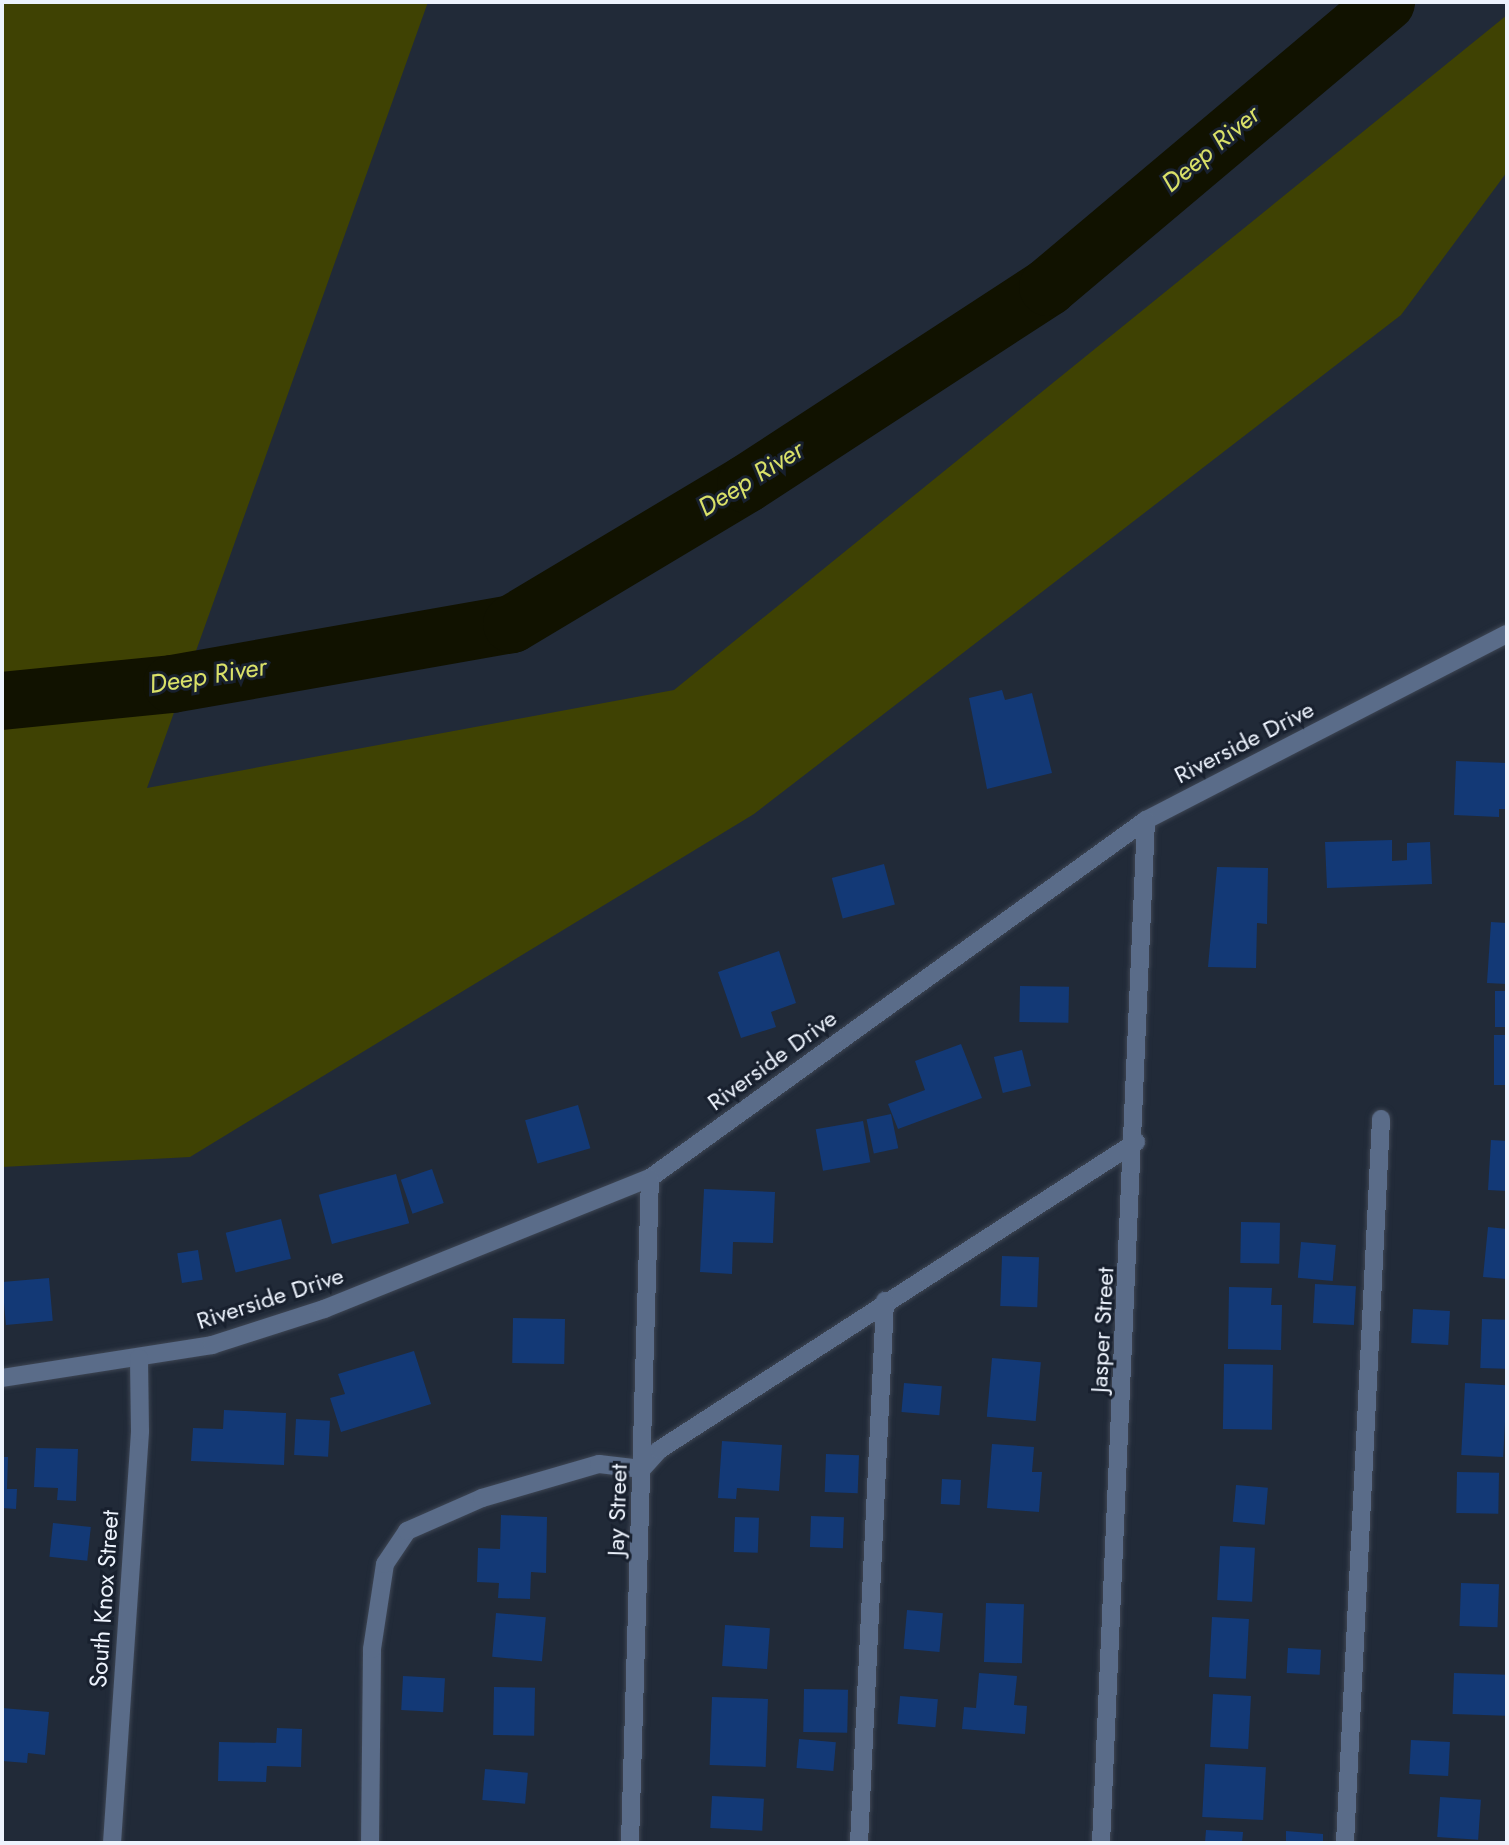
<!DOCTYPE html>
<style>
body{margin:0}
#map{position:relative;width:1509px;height:1845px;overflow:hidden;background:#212a38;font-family:Jost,sans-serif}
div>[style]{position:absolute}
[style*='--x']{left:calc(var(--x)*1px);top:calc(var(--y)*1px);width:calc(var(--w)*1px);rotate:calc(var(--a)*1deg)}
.green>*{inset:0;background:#3f4203}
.river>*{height:58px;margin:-29px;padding:0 29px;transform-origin:29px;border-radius:29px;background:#111200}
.building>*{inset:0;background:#133976;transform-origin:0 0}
.roads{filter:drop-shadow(0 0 2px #3e4654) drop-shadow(0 0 2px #3e4654)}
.minor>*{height:18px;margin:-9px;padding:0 9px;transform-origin:9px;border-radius:9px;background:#5a6c89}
span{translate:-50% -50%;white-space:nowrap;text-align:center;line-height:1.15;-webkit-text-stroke:6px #18202e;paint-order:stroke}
.street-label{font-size:24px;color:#edf3fd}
.water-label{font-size:26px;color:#d9e068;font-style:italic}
.frame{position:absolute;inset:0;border:4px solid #edf3fd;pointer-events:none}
</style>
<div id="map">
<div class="green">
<div style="clip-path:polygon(2px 2px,428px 2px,147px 788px,674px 690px,1507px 15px,1507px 172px,1401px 315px,754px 814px,190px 1157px,2px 1167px)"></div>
</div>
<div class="river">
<div style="--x:2;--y:701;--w:171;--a:-5.7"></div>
<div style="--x:172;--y:684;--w:345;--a:-10"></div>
<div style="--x:512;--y:624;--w:273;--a:-30.9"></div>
<div style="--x:746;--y:484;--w:361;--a:-33.1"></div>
<div style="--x:1048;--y:287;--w:442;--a:-40.1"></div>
</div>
<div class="building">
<div style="clip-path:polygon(1002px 690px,1005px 700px,1032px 693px,1052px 773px,987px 789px,969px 698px)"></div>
<div style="clip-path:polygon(1456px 761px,1507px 763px,1507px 809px,1499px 809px,1499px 817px,1454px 815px)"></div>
<div style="clip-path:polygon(1392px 840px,1392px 861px,1407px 860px,1407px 843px,1430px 842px,1432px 884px,1327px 888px,1325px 842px)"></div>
<div style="left:884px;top:864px;width:42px;height:54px;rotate:75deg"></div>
<div style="clip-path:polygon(1217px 867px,1268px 868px,1267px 924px,1257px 923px,1256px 968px,1208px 967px)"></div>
<div style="clip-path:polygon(1491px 922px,1507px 923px,1507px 984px,1487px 983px)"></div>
<div style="clip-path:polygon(779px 951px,796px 1003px,771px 1012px,776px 1027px,741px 1038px,718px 972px)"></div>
<div style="left:1020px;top:986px;width:49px;height:36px;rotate:1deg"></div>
<div style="left:1495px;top:991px;width:12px;height:36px"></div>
<div style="left:1494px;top:1035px;width:13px;height:50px"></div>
<div style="clip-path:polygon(961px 1044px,982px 1098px,898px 1129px,888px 1104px,925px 1090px,915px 1061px)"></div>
<div style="left:1022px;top:1050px;width:37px;height:29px;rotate:76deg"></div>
<div style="left:578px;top:1105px;width:45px;height:55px;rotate:74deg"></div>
<div style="left:891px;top:1114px;width:35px;height:25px;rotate:78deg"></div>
<div style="left:863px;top:1121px;width:42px;height:48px;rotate:80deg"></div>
<div style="clip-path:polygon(1491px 1140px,1507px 1141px,1507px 1191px,1488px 1190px)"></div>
<div style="left:432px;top:1169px;width:36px;height:33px;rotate:71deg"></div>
<div style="left:396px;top:1174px;width:51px;height:80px;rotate:75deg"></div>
<div style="clip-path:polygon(704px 1189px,775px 1192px,773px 1243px,733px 1242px,732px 1274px,700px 1272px)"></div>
<div style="left:281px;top:1219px;width:41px;height:57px;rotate:76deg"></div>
<div style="left:1241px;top:1222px;width:39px;height:41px;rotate:1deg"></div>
<div style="clip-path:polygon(1488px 1227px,1507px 1229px,1507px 1279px,1483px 1277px)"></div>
<div style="left:1301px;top:1242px;width:35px;height:36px;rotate:5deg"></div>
<div style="left:198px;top:1250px;width:30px;height:21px;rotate:81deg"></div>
<div style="left:1002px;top:1256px;width:37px;height:50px;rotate:2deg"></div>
<div style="left:49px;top:1278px;width:43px;height:47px;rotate:85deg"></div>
<div style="left:1315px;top:1284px;width:41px;height:39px;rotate:3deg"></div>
<div style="clip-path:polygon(1229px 1287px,1272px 1288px,1271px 1305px,1282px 1305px,1281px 1350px,1228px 1349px)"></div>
<div style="left:1413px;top:1309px;width:37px;height:34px;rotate:3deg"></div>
<div style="left:513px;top:1318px;width:52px;height:45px;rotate:1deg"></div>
<div style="left:1482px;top:1319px;width:25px;height:49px;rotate:2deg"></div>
<div style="clip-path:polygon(414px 1351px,431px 1404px,341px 1432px,330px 1398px,345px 1394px,338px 1374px)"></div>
<div style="left:992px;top:1358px;width:49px;height:59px;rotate:5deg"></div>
<div style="left:1224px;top:1364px;width:49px;height:65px;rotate:1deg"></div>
<div style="left:904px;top:1383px;width:38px;height:29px;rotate:5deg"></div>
<div style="left:1465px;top:1383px;width:42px;height:72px;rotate:3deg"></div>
<div style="clip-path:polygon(224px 1410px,286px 1413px,284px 1465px,191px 1461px,193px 1428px,223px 1429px)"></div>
<div style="left:296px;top:1419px;width:34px;height:36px;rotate:3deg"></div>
<div style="clip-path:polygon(722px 1441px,782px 1445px,779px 1491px,737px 1488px,736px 1499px,718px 1498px)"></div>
<div style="clip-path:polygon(992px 1444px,1034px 1447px,1032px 1472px,1042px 1472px,1039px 1512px,987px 1508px)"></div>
<div style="clip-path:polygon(36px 1448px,78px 1449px,76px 1501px,57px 1500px,58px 1488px,34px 1487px)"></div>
<div style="left:826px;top:1454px;width:33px;height:38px;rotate:2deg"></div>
<div style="clip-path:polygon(2px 1457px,8px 1457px,7px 1489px,17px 1489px,16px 1509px,2px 1508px)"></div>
<div style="left:1457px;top:1472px;width:42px;height:41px;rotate:1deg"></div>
<div style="left:942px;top:1479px;width:19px;height:25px;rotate:3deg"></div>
<div style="left:1236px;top:1485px;width:32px;height:37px;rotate:5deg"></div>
<div style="clip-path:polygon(501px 1515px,547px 1517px,546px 1573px,531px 1572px,530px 1599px,498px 1598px,499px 1583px,477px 1582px,478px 1548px,500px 1549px)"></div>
<div style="left:811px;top:1516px;width:33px;height:31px;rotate:2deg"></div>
<div style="left:735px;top:1517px;width:24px;height:35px;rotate:2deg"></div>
<div style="left:53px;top:1523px;width:38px;height:34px;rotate:6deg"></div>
<div style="left:1220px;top:1546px;width:35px;height:54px;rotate:3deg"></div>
<div style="left:1461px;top:1583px;width:38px;height:43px;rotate:2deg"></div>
<div style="left:986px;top:1603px;width:38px;height:59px;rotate:2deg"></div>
<div style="left:907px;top:1610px;width:36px;height:39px;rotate:5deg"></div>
<div style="left:496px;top:1613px;width:50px;height:44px;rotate:5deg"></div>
<div style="left:1212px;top:1617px;width:37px;height:60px;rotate:3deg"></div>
<div style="left:725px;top:1625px;width:45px;height:41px;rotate:4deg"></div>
<div style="left:1288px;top:1648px;width:33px;height:25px;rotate:3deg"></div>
<div style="clip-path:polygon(979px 1673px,1017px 1676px,1014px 1705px,1027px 1706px,1025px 1734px,962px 1729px,964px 1707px,976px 1708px)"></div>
<div style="left:1454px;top:1673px;width:53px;height:41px;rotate:2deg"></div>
<div style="left:403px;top:1676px;width:42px;height:34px;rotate:3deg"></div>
<div style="left:494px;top:1687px;width:41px;height:48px;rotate:1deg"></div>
<div style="left:804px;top:1689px;width:44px;height:43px;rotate:1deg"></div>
<div style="left:1213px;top:1694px;width:38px;height:53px;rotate:3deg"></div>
<div style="left:900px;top:1696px;width:38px;height:28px;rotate:5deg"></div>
<div style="left:712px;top:1697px;width:56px;height:68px;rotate:2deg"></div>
<div style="clip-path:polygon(2px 1708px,49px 1712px,45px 1755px,28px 1753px,27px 1763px,2px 1761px)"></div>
<div style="clip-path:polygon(277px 1728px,302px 1729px,301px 1767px,267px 1766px,266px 1782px,218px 1781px,219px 1742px,276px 1743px)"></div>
<div style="left:799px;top:1739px;width:37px;height:29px;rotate:5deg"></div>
<div style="left:1411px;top:1740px;width:39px;height:34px;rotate:3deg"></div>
<div style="left:1205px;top:1764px;width:61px;height:53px;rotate:3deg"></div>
<div style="left:485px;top:1769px;width:43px;height:31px;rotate:5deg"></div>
<div style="left:712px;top:1796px;width:52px;height:32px;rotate:3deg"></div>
<div style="left:1440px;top:1797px;width:41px;height:40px;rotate:4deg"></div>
<div style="clip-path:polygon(1206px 1830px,1243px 1832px,1242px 1843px,1205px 1843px)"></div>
<div style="clip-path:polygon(1286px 1831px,1323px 1834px,1323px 1843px,1286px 1843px)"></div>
</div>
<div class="roads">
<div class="minor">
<div style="--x:2;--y:1378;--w:213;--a:-8.9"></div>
<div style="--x:212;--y:1345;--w:118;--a:-17.8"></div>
<div style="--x:324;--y:1309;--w:351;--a:-21.9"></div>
<div style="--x:650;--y:1178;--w:612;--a:-35.82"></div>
<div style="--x:1146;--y:820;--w:406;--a:-27.3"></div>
<div style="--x:112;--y:1843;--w:413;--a:-86.1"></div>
<div style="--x:140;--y:1431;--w:73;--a:-90.8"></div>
<div style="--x:370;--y:1843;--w:194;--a:-89.4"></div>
<div style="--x:372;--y:1649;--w:86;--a:-81.3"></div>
<div style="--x:385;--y:1564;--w:40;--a:-56"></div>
<div style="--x:407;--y:1531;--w:82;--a:-23.7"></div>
<div style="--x:482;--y:1498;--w:122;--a:-16.2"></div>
<div style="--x:599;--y:1464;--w:43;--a:6.6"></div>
<div style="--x:642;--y:1469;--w:25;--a:-48"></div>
<div style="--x:659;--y:1450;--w:568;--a:-32.85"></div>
<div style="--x:630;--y:1843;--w:665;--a:-88.28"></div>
<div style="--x:859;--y:1843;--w:543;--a:-87.25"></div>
<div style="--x:1101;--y:1843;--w:1024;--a:-87.48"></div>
<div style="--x:1345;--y:1843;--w:725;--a:-87.15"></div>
</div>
</div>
<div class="street-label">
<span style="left:1244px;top:742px;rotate:-27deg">Riverside Drive</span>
<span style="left:772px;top:1060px;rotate:-36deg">Riverside Drive</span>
<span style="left:270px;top:1298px;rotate:-18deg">Riverside Drive</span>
<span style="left:1102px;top:1330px;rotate:-87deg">Jasper Street</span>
<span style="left:617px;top:1510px;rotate:-88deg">Jay Street</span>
<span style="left:104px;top:1599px;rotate:-86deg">South Knox Street</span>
</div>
<div class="water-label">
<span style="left:1211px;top:149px;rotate:-40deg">Deep River</span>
<span style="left:751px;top:479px;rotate:-32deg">Deep River</span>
<span style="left:208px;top:676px;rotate:-9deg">Deep River</span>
</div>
<div class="frame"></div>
</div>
